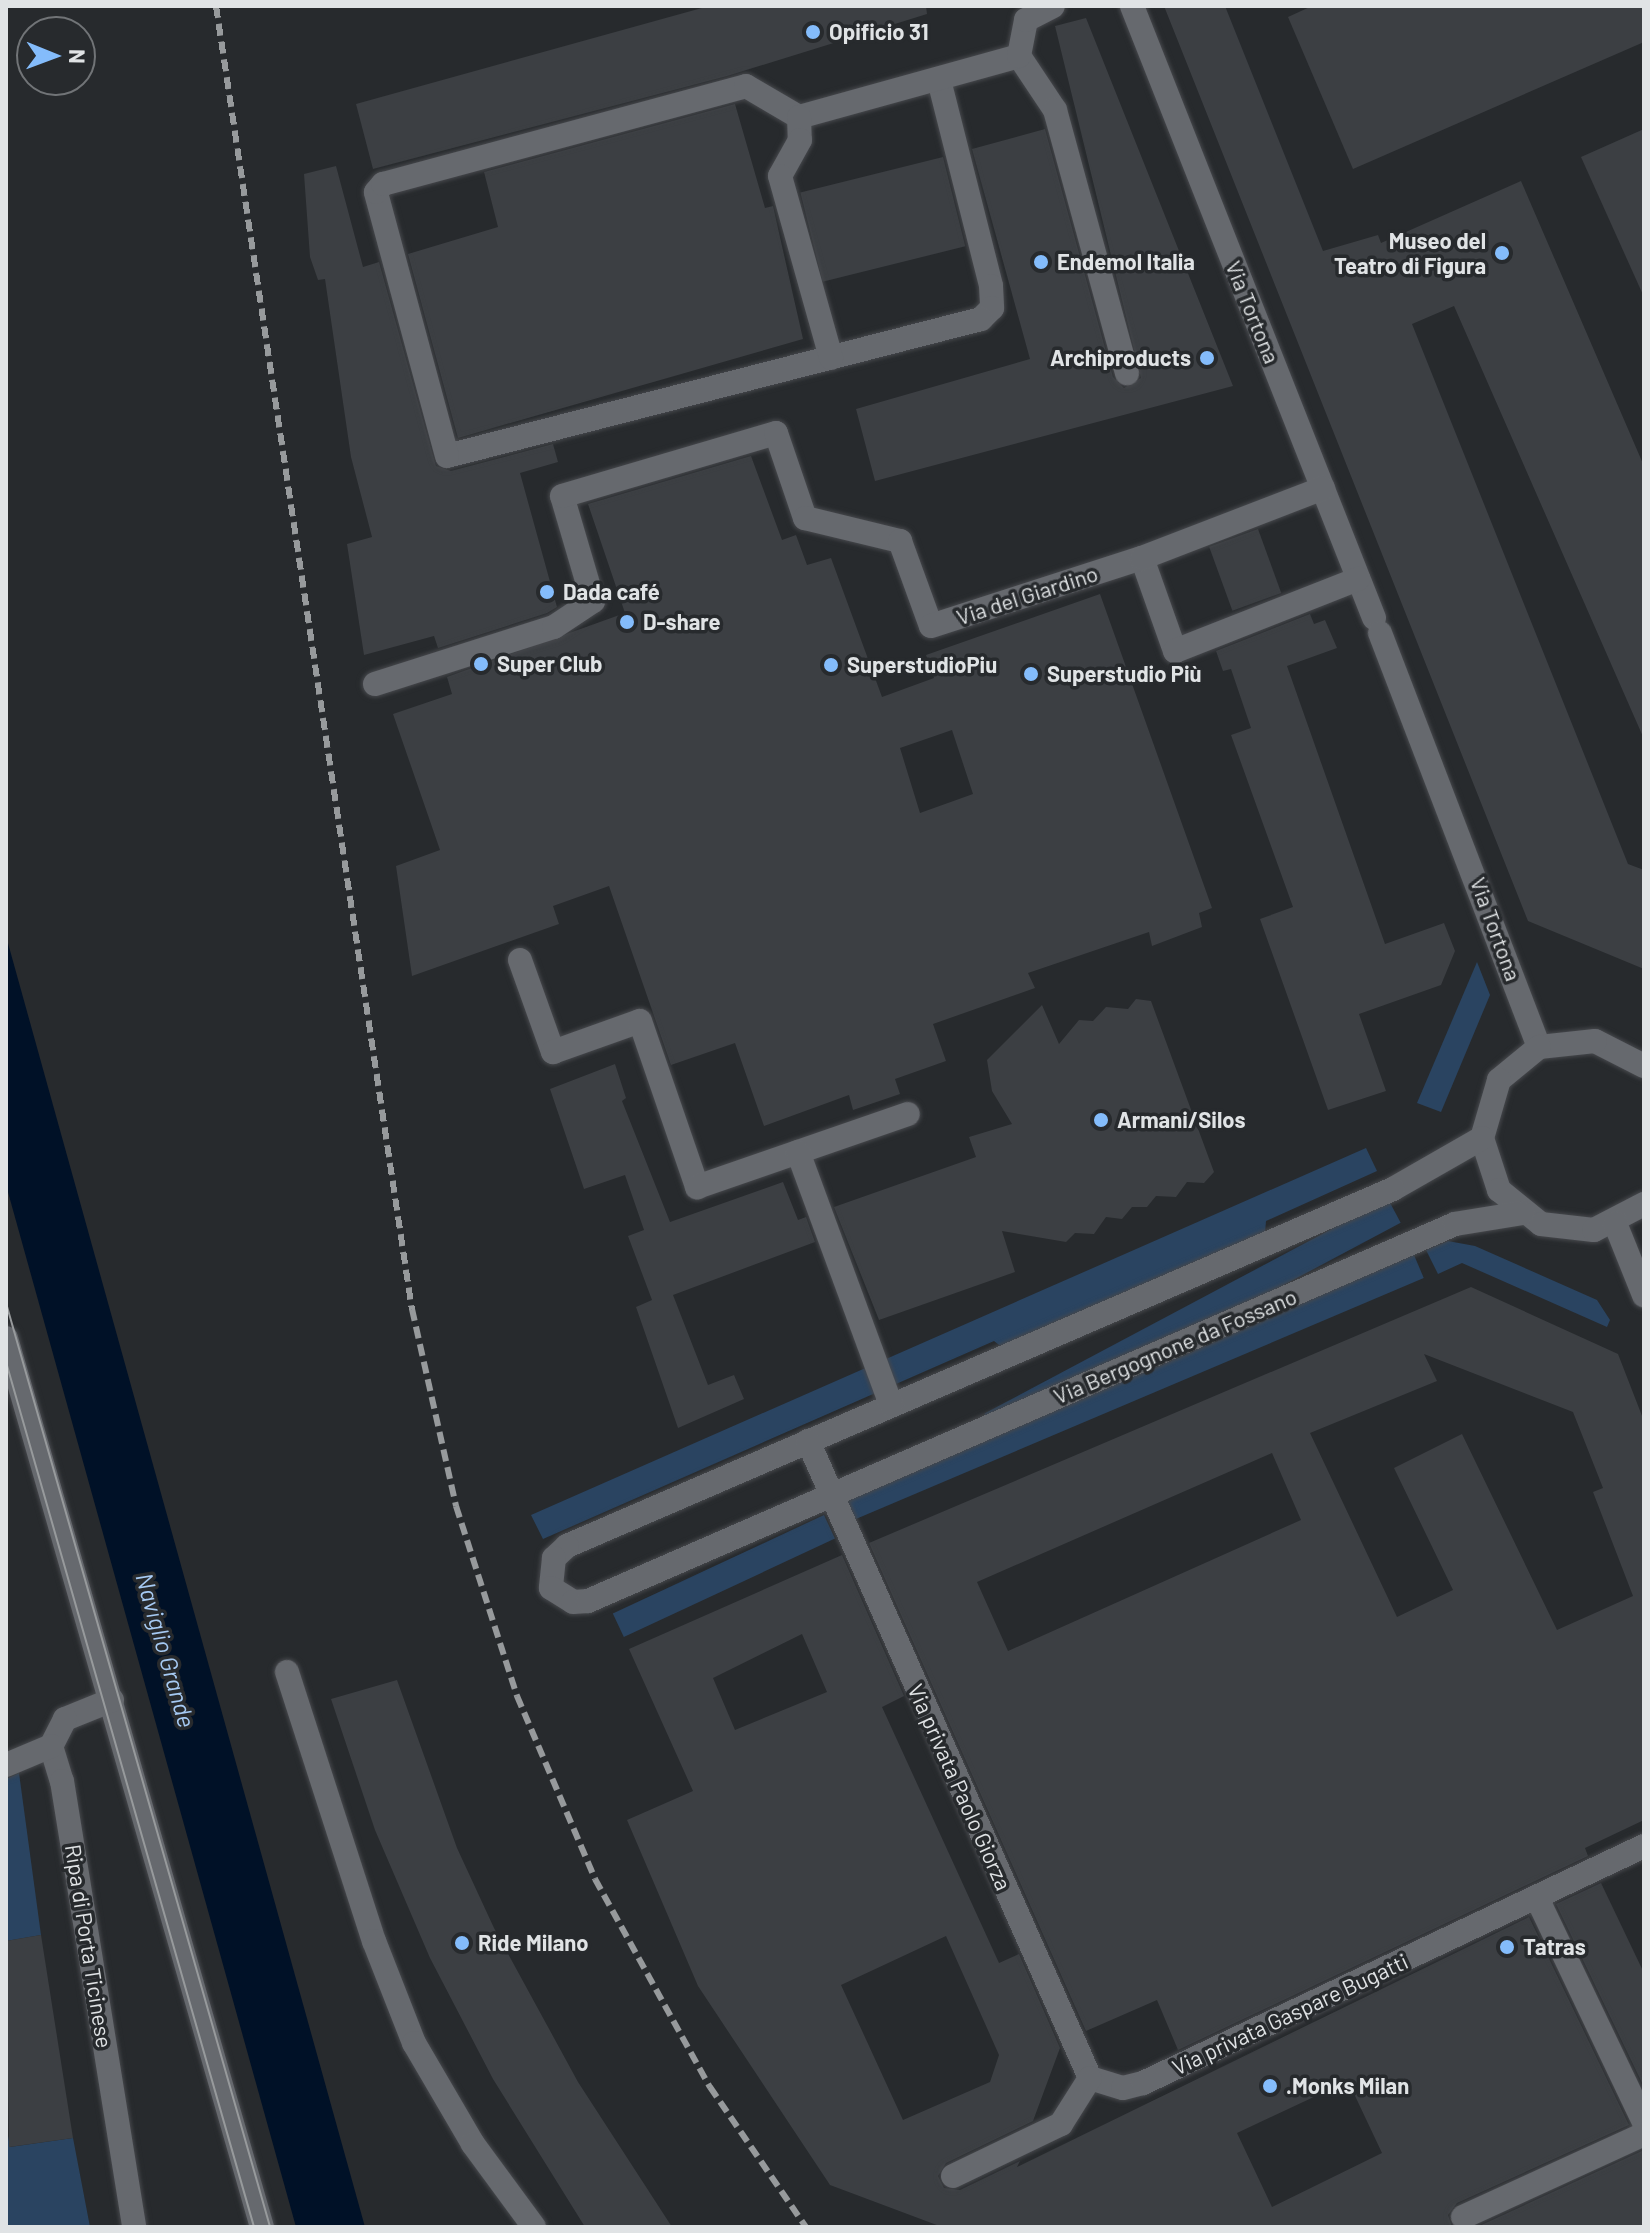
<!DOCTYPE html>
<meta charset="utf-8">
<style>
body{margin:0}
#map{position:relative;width:1650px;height:2233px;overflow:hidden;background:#272a2d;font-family:Barlow,sans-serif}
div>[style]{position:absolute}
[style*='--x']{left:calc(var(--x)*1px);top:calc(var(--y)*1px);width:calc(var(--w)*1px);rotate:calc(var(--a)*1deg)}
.green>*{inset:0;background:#2a4461;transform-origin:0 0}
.water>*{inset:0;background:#001127}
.building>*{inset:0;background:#3c3f43;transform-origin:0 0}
.roads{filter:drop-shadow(0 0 2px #46484c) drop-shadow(0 0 2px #46484c)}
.minor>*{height:24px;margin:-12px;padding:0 12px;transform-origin:12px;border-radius:12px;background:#66696e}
.tram>*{height:2px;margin:-1px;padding:0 1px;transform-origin:1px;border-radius:1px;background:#979a9c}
.rail>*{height:6px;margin-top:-3px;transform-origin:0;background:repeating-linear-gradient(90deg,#979a9c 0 12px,transparent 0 18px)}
.dots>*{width:22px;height:22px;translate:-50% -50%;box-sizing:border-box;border:4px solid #272a2d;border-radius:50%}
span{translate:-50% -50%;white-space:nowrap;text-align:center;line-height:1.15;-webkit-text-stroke:7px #272a2d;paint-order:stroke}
.poi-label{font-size:22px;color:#e0e3e5;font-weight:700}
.left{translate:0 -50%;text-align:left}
.right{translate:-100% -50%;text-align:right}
.street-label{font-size:22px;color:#e0e3e5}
.water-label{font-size:24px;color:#a6caf3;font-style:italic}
.frame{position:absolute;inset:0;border:8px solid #e0e3e5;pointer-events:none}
.north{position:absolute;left:16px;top:16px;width:80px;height:80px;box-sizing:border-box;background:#272a2d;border:2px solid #717477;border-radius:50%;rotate:91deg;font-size:22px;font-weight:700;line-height:32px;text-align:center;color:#e0e3e5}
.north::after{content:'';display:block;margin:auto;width:28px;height:36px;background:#84bcfb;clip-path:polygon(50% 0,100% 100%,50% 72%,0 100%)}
</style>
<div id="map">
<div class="green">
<div style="clip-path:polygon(1477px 962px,1490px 995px,1441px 1112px,1417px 1103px)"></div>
<div style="clip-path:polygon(1366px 1148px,1377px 1171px,1266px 1221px,1265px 1233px,1003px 1348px,994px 1341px,543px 1539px,531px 1515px)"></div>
<div style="left:1388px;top:1199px;width:27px;height:457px;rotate:62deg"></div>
<div style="clip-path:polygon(1448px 1241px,1475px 1246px,1597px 1300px,1610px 1320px,1607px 1327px,1462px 1263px,1438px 1274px,1426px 1250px)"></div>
<div style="left:1414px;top:1255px;width:25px;height:622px;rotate:67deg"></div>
<div style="left:824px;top:1515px;width:26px;height:233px;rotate:65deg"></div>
<div style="clip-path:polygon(19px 1773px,41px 1935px,6px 1941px,6px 1779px)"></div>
<div style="clip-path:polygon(6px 2124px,10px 2147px,73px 2138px,90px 2227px,6px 2227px)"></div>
</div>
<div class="water">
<div style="clip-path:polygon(6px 936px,365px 2227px,296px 2227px,6px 1185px)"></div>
</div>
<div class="building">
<div style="clip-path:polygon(709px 6px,926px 6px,927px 14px,727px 76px,373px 169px,356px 104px)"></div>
<div style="clip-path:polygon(1164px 6px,1225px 6px,1323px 251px,1378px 235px,1381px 243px,1521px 181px,1644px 466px,1644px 739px,1454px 306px,1412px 324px,1628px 864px,1644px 870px,1644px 969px,1528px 921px)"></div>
<div style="clip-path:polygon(1312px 6px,1644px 6px,1644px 42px,1353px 169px,1288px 17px)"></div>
<div style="clip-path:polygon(1086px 18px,1233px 386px,875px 481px,856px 409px,1030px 359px,972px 149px,1045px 129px,1113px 377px,1124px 388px,1141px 378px,1055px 26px)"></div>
<div style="clip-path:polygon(735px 104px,765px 208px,773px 206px,803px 339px,458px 438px,408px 254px,498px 227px,484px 172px)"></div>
<div style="clip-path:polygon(1644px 129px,1644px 297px,1581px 157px)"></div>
<div style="left:943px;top:157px;width:92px;height:147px;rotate:76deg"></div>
<div style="clip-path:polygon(336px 166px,363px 267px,379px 262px,436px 466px,451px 471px,553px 444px,558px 462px,520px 473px,557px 607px,547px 613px,438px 648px,434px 636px,364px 655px,347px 544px,372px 537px,351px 457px,325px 279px,318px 280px,310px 257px,304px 174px)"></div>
<div style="clip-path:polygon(evenodd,751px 456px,782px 540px,796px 535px,807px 565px,831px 558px,882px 697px,934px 678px,926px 655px,1100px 594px,1212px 908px,1199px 913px,1202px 927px,1152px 946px,1149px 932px,1028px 973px,1035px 988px,933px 1024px,946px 1061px,895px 1079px,900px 1094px,853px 1110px,849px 1095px,764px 1126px,735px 1043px,671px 1065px,609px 886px,553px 906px,559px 924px,412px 976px,396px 866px,440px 850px,393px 714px,452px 694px,447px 677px,625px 613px,588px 504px,751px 456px,952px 730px,973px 794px,920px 813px,900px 748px,952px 730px)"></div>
<div style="left:1258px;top:529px;width:68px;height:52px;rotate:70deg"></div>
<div style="clip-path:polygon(1310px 614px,1314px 624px,1325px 620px,1337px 648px,1287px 666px,1385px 944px,1444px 923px,1455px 951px,1441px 985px,1359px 1014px,1386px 1091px,1328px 1110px,1260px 919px,1293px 907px,1231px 735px,1251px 728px,1231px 669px,1223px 671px,1216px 651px)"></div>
<div style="clip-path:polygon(1136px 999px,1151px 1001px,1214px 1172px,1204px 1183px,1187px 1182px,1176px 1197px,1156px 1196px,1147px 1207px,1132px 1207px,1122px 1219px,1106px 1217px,1094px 1234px,1075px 1233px,1066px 1242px,1002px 1231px,1015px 1272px,879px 1320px,834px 1207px,976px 1157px,969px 1137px,1012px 1124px,992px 1091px,987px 1060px,1042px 1005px,1059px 1044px,1079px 1020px,1093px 1021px,1106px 1007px,1128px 1009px)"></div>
<div style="clip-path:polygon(615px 1064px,626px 1098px,622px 1101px,670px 1222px,783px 1182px,798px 1220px,806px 1217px,815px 1242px,673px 1295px,708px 1385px,734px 1375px,744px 1399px,678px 1428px,636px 1307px,652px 1300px,628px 1236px,644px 1230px,625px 1175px,584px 1189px,550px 1089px)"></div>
<div style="clip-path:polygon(evenodd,1471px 1287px,1618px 1354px,1644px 1421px,1644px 1820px,1585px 1848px,1588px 1856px,1178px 2050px,1157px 2000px,1086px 2031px,869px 1543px,1471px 1287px,1424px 1354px,1573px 1412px,1603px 1488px,1593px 1492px,1633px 1596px,1557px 1630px,1462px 1434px,1394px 1468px,1453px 1590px,1397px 1617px,1310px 1433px,1437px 1381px,1424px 1354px,1471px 1287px,1272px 1453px,1301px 1520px,1008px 1651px,977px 1582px,1272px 1453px)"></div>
<div style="clip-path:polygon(evenodd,842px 1555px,904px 1696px,882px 1707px,999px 1963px,1019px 1954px,1060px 2048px,1033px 2121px,946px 2163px,938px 2176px,944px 2188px,960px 2190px,1020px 2161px,1017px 2167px,1529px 1917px,1629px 2125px,1457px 2203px,1448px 2215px,1452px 2227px,942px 2227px,830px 2185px,698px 1986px,627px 1820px,693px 1791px,629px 1649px,842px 1555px,802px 1634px,827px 1692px,735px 1730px,713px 1678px,802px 1634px,842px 1555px,946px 1936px,999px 2055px,990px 2082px,903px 2120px,841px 1985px,946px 1936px,842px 1555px,1348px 2081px,1382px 2153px,1272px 2207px,1237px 2133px,1348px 2081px)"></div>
<div style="clip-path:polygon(397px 1680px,457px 1848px,494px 1928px,578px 2082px,672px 2227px,585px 2227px,493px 2079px,430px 1958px,375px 1830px,331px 1699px)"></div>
<div style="clip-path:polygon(1601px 1883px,1644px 1973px,1644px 2087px,1556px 1904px)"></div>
<div style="clip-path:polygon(41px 1935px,73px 2138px,9px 2147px,6px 1941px)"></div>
<div style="clip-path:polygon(1644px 2150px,1644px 2227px,1477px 2227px)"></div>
</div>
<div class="roads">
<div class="minor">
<div style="--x:1132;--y:6;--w:658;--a:68.42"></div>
<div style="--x:1019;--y:56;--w:65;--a:56.3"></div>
<div style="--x:1055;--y:110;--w:273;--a:74.7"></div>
<div style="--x:939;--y:80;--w:212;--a:75.8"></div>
<div style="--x:991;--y:286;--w:22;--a:87"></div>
<div style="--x:992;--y:308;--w:16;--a:135"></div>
<div style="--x:981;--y:319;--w:551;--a:165.61"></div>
<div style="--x:447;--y:456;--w:273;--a:-105.1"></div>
<div style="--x:376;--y:192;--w:11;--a:-49"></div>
<div style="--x:383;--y:184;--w:376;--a:-15.1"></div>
<div style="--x:746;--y:86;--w:61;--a:30.3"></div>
<div style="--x:799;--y:117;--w:228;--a:-15.5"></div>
<div style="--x:1019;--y:56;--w:37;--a:-79"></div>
<div style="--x:1026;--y:20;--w:30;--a:-27"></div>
<div style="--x:799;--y:117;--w:23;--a:88"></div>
<div style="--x:800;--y:140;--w:41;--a:119.1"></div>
<div style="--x:780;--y:176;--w:189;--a:74.3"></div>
<div style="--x:1142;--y:558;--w:99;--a:70.5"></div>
<div style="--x:1175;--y:651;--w:197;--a:-21.5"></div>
<div style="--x:1380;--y:633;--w:443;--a:69"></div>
<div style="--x:375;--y:684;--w:188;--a:-17.7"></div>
<div style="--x:554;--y:627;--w:47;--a:-33.7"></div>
<div style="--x:593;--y:601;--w:109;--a:-106.4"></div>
<div style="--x:562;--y:496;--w:223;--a:-16.4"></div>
<div style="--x:776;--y:433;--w:90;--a:71.2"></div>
<div style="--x:805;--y:518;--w:98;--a:13.6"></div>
<div style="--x:900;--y:541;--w:90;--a:70"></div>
<div style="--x:931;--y:626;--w:222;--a:-17.9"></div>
<div style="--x:1142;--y:558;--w:194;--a:-21.1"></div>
<div style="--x:520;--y:960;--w:98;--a:70.3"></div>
<div style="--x:553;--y:1052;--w:92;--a:-19.6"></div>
<div style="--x:640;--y:1021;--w:176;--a:71"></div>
<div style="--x:697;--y:1187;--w:223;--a:-19.1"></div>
<div style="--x:1644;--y:1066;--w:55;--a:-153"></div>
<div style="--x:1595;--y:1041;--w:56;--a:173.9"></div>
<div style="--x:1539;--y:1047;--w:52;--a:140.5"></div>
<div style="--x:1499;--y:1080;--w:60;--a:106.3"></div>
<div style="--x:1482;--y:1138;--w:55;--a:71.9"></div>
<div style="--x:1499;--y:1190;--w:54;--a:39"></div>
<div style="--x:1541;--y:1224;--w:53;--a:6.5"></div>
<div style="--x:1594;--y:1230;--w:56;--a:-27.5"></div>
<div style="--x:1482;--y:1138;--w:103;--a:150.2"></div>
<div style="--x:1393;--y:1189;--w:900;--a:156.63"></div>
<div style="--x:567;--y:1546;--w:18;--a:137"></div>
<div style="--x:554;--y:1558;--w:30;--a:96"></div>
<div style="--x:551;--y:1588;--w:26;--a:32"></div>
<div style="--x:573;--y:1602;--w:15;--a:-4"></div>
<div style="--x:588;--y:1601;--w:945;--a:-23.5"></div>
<div style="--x:1455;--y:1224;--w:68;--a:-9.3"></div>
<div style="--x:798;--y:1152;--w:270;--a:69.8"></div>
<div style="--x:1615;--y:1223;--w:78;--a:68.1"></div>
<div style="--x:6;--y:1338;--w:925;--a:73.94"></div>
<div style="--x:808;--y:1441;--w:697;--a:66.12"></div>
<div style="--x:287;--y:1672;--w:283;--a:72.1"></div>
<div style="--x:374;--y:1941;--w:110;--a:68.6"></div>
<div style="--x:414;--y:2043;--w:117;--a:59.7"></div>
<div style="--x:473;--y:2144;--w:103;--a:53.7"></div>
<div style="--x:112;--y:1700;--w:51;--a:158"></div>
<div style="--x:65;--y:1719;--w:30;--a:117"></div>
<div style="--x:51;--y:1746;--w:37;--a:73"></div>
<div style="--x:62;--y:1781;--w:452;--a:80.8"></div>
<div style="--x:6;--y:1765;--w:49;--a:-22.9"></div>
<div style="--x:1537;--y:1898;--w:248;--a:64.5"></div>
<div style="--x:1090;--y:2078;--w:34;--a:17"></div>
<div style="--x:1123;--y:2088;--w:21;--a:-14"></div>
<div style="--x:1143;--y:2083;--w:554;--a:-25.32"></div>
<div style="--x:953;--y:2176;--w:120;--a:-25.7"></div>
<div style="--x:1061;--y:2124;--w:54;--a:-57.8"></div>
<div style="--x:1463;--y:2217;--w:199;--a:-24.6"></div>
</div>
</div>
<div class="tram">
<div style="--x:6;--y:1303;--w:961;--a:74.05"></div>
<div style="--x:6;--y:1362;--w:900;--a:74"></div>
</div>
<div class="rail">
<div style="--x:216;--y:6;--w:1318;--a:81.45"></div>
<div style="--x:412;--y:1309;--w:202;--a:77.4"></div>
<div style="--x:456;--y:1506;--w:200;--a:72.2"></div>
<div style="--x:517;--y:1696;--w:199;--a:66.9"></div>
<div style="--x:595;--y:1879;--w:238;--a:61.1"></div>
<div style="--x:710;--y:2087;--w:170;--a:55.6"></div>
</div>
<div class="dots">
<div style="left:813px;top:32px;background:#84bcfb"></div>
<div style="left:1502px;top:253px;background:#84bcfb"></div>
<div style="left:1041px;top:262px;background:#84bcfb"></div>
<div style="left:1207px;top:358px;background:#84bcfb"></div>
<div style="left:547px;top:592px;background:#84bcfb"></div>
<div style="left:627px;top:622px;background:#84bcfb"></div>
<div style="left:481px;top:664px;background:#84bcfb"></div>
<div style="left:831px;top:665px;background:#84bcfb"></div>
<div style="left:1031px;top:674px;background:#84bcfb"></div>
<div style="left:1101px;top:1120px;background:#84bcfb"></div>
<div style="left:462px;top:1943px;background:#84bcfb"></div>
<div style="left:1507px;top:1947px;background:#84bcfb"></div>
<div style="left:1270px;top:2086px;background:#84bcfb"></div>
</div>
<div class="poi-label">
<span class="left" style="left:829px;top:32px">Opificio 31</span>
<span class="right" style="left:1486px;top:253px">Museo del<br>Teatro di Figura</span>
<span class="left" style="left:1057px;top:262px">Endemol Italia</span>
<span class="right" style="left:1191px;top:358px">Archiproducts</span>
<span class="left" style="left:563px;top:592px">Dada café</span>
<span class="left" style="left:643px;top:622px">D-share</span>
<span class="left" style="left:497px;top:664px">Super Club</span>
<span class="left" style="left:847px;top:665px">SuperstudioPiu</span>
<span class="left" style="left:1047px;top:674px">Superstudio Più</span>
<span class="left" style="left:1117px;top:1120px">Armani/Silos</span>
<span class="left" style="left:478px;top:1943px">Ride Milano</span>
<span class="left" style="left:1523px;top:1947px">Tatras</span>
<span class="left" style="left:1286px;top:2086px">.Monks Milan</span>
</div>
<div class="street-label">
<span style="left:1253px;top:312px;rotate:68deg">Via Tortona</span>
<span style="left:1027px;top:595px;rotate:-18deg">Via del Giardino</span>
<span style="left:1496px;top:929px;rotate:70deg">Via Tortona</span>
<span style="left:1175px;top:1346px;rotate:-23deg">Via Bergognone da Fossano</span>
<span style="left:960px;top:1787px;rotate:66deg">Via privata Paolo Giorza</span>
<span style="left:89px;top:1946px;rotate:81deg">Ripa di Porta Ticinese</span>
<span style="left:1290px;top:2014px;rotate:-25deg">Via privata Gaspare Bugatti</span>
</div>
<div class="water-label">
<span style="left:166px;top:1650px;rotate:74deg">Naviglio Grande</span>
</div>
<div class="frame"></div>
<div class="north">N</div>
</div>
